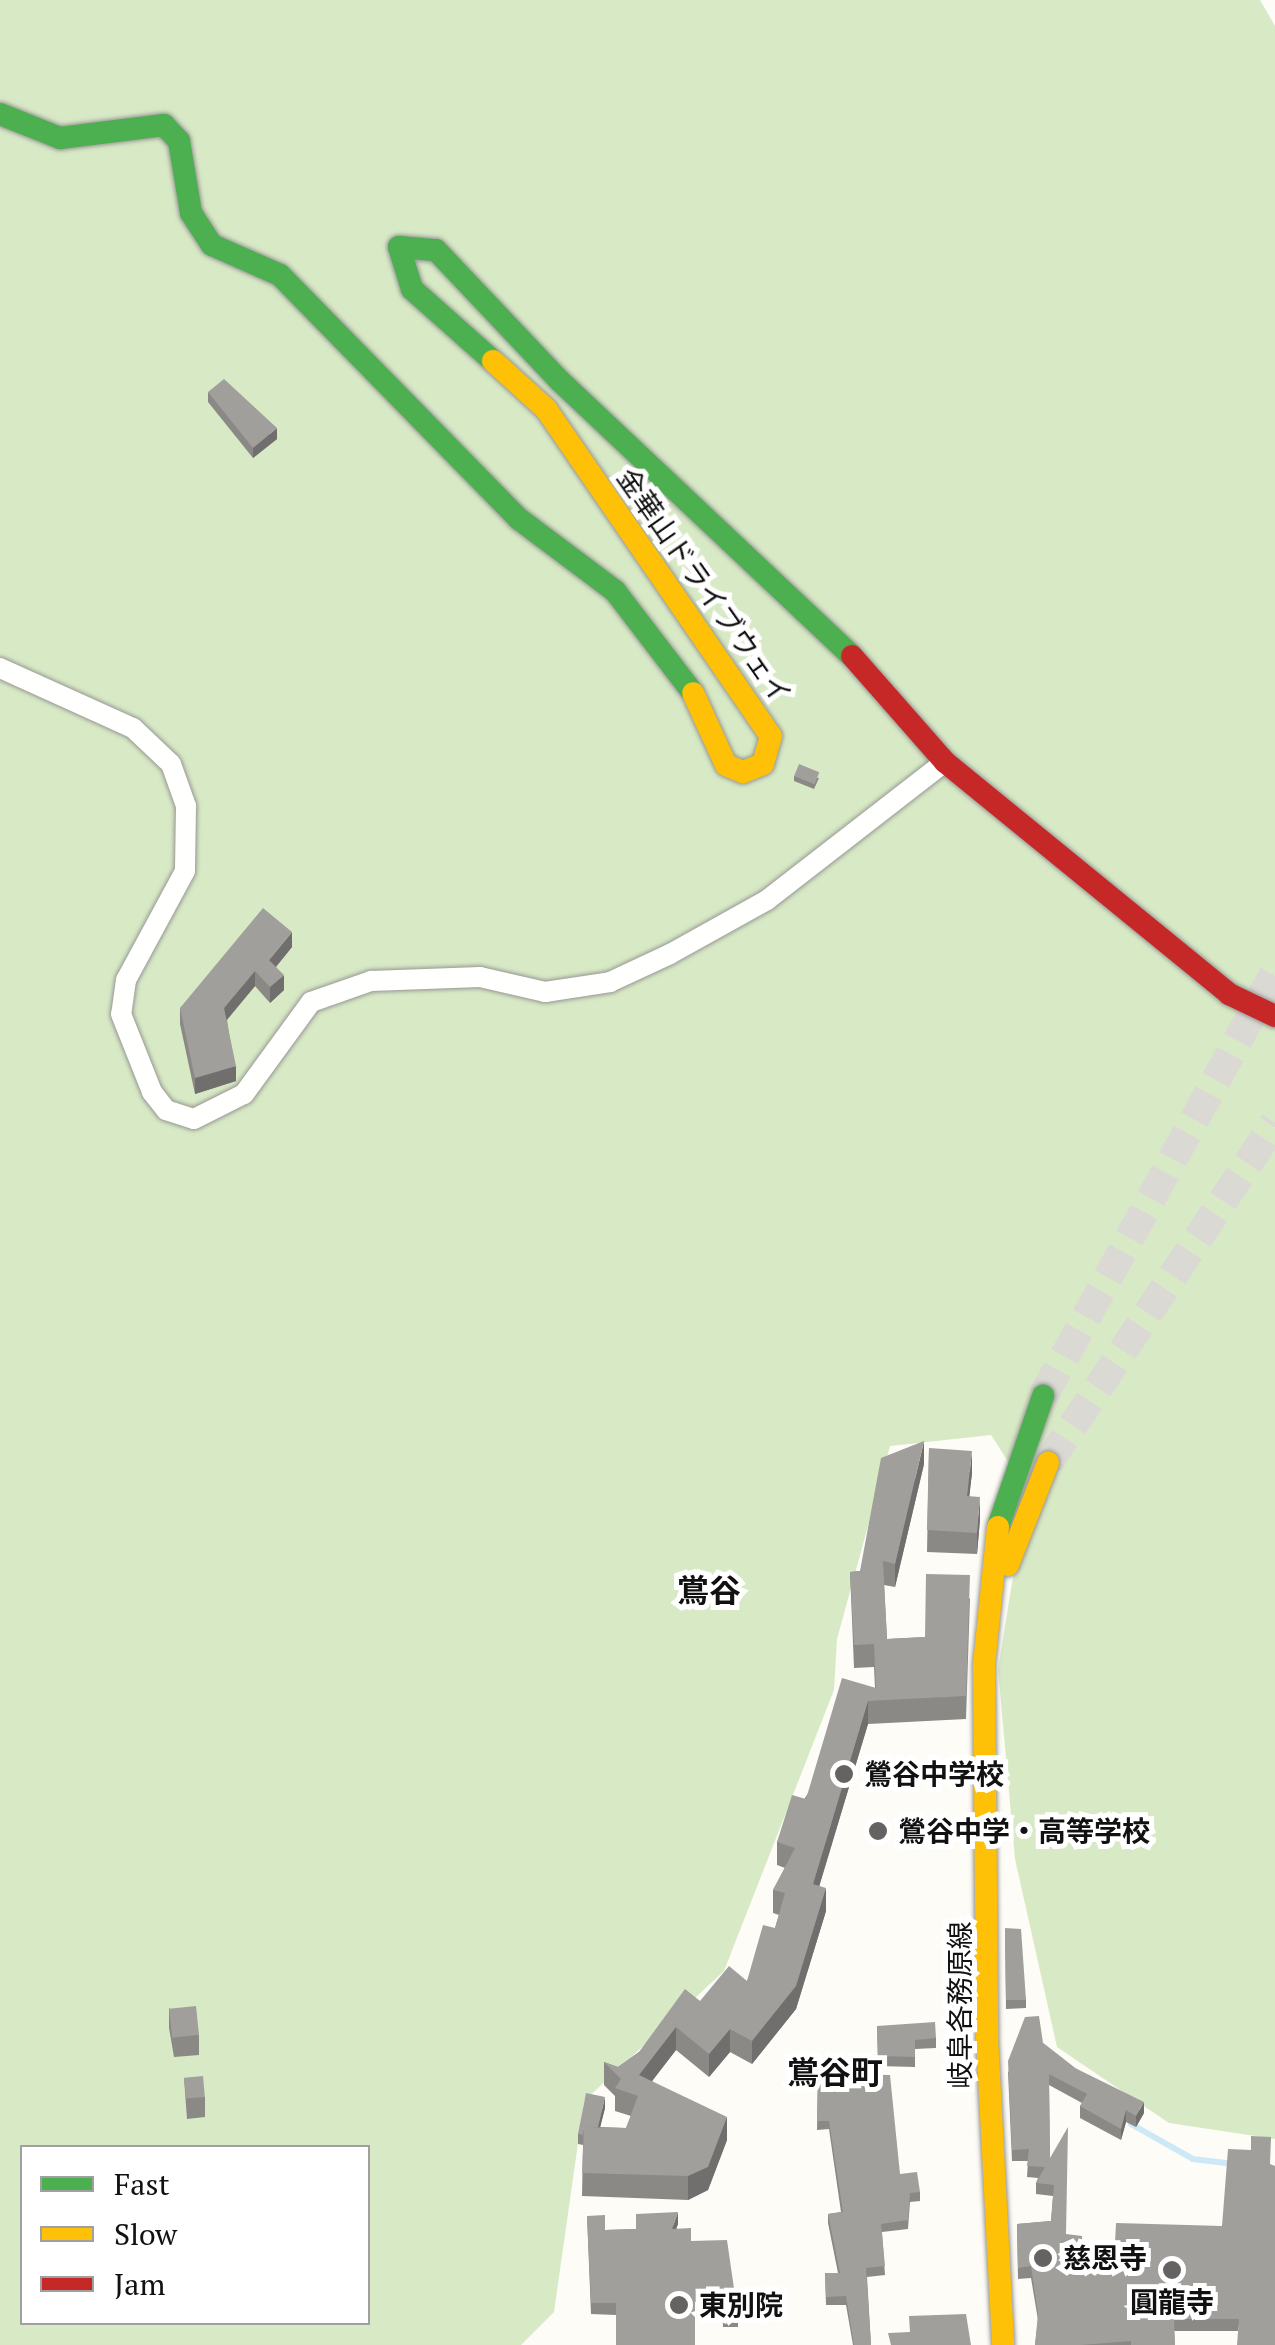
<!DOCTYPE html>
<meta charset="utf-8">
<style>
body{margin:0}
#map{position:relative;width:1275px;height:2345px;overflow:hidden;background:#fdfcf7;font-family:"PT Serif","Noto Sans JP",serif}
div>[style]{position:absolute}
[style*='--x']{left:calc(var(--x)*1px);top:calc(var(--y)*1px);width:calc(var(--w)*1px);rotate:calc(var(--a)*1deg)}
.forest>*{inset:0;background:#d8eac5}
.stream>*{height:6px;margin:-3px;padding:0 3px;transform-origin:3px;border-radius:3px;background:#cde8f7}
.secondary-tunnel>*{height:30px;margin-top:-15px;transform-origin:0;background:repeating-linear-gradient(90deg,#dad9d4 0 30px,transparent 0 45px)}
.roads{filter:drop-shadow(0 0 2px #979795) drop-shadow(0 0 2px #979795)}
.street>*{height:20px;margin:-10px;padding:0 10px;transform-origin:10px;border-radius:10px;background:#fffffe}
.fast>*{height:22px;margin:-11px;padding:0 11px;transform-origin:11px;border-radius:11px;background:#4caf50}
.slow>*{height:22px;margin:-11px;padding:0 11px;transform-origin:11px;border-radius:11px;background:#ffc107}
.jam>*{height:22px;margin:-11px;padding:0 11px;transform-origin:11px;border-radius:11px;background:#c62828}
.wall>*{inset:0;background:#8a8986}
.shaded-wall>*{inset:0;background:#716f6d}
.building>*{inset:0;background:#a19f9c;transform-origin:0 0}
.dots>*{width:28px;height:28px;translate:-50% -50%;box-sizing:border-box;border:5px solid #fff;border-radius:50%}
span{translate:-50% -50%;white-space:nowrap;text-align:center;line-height:1.15;-webkit-text-stroke:10px #fff;paint-order:stroke}
.street-label{font-size:28px;color:#111}
.poi-label{font-size:28px;color:#111;font-weight:700}
.left{translate:0 -50%;text-align:left}
.quarter-label{font-size:32px;color:#111;font-weight:700}
.legend{position:absolute;left:20px;top:2145px;width:350px;height:180px;box-sizing:border-box;background:#fff;border:2px solid #a0a0a0;margin:0;padding:12px 18px;list-style:none;font-size:30px;color:#111}
.legend li{display:flex;align-items:center;gap:20px;height:50px}
.legend b{width:50px;border:2px solid #a0a0a0}
</style>
<div id="map">
<div class="forest">
<div style="clip-path:polygon(evenodd,0 0,1260px 0,1275px 26px,1275px 2139px,1169px 2123px,1057px 2047px,1015px 1859px,998px 1669px,1027px 1491px,991px 1435px,890px 1446px,837px 1639px,834px 1690px,724px 1971px,584px 2101px,554px 2312px,521px 2345px,0 2345px,0 0,22px 2148px,368px 2148px,368px 2322px,22px 2322px,22px 2148px)"></div>
</div>
<div class="stream">
<div style="--x:1131;--y:2124;--w:71;--a:29.4"></div>
<div style="--x:1193;--y:2159;--w:41;--a:7"></div>
</div>
<div class="secondary-tunnel">
<div style="--x:1043;--y:1396;--w:483;--a:-61.3"></div>
<div style="--x:1048;--y:1463;--w:409;--a:-56.3"></div>
</div>
<div class="roads">
<div class="street">
<div style="--x:0;--y:668;--w:146;--a:24.3"></div>
<div style="--x:133;--y:728;--w:52;--a:43.5"></div>
<div style="--x:171;--y:764;--w:45;--a:70.3"></div>
<div style="--x:186;--y:806;--w:65;--a:90.9"></div>
<div style="--x:185;--y:871;--w:124;--a:118.4"></div>
<div style="--x:126;--y:980;--w:34;--a:98"></div>
<div style="--x:121;--y:1014;--w:84;--a:68.3"></div>
<div style="--x:152;--y:1092;--w:23;--a:52"></div>
<div style="--x:166;--y:1110;--w:29;--a:18"></div>
<div style="--x:194;--y:1119;--w:56;--a:-26.6"></div>
<div style="--x:244;--y:1094;--w:114;--a:-53.9"></div>
<div style="--x:311;--y:1002;--w:64;--a:-19.3"></div>
<div style="--x:371;--y:981;--w:109;--a:-2.1"></div>
<div style="--x:480;--y:977;--w:67;--a:13"></div>
<div style="--x:545;--y:992;--w:66;--a:-8.7"></div>
<div style="--x:610;--y:982;--w:66;--a:-25"></div>
<div style="--x:670;--y:954;--w:111;--a:-29.1"></div>
<div style="--x:767;--y:900;--w:225;--a:-37.8"></div>
</div>
<div class="fast">
<div style="--x:0;--y:114;--w:65;--a:21.8"></div>
<div style="--x:60;--y:138;--w:105;--a:-7.1"></div>
<div style="--x:164;--y:125;--w:22;--a:47"></div>
<div style="--x:179;--y:141;--w:73;--a:80.5"></div>
<div style="--x:191;--y:213;--w:38;--a:57"></div>
<div style="--x:212;--y:245;--w:74;--a:23.8"></div>
<div style="--x:280;--y:275;--w:342;--a:45.6"></div>
<div style="--x:519;--y:519;--w:120;--a:36.9"></div>
<div style="--x:615;--y:591;--w:128;--a:52.6"></div>
<div style="--x:493;--y:361;--w:108;--a:-138.4"></div>
<div style="--x:412;--y:289;--w:44;--a:-107.2"></div>
<div style="--x:399;--y:247;--w:37;--a:5"></div>
<div style="--x:436;--y:250;--w:180;--a:46.6"></div>
<div style="--x:560;--y:381;--w:401;--a:43.3"></div>
<div style="--x:998;--y:1527;--w:139;--a:-71"></div>
</div>
<div class="slow">
<div style="--x:493;--y:361;--w:72;--a:42.2"></div>
<div style="--x:546;--y:409;--w:397;--a:55.5"></div>
<div style="--x:771;--y:736;--w:29;--a:106"></div>
<div style="--x:763;--y:764;--w:22;--a:158"></div>
<div style="--x:743;--y:772;--w:18;--a:-158"></div>
<div style="--x:726;--y:765;--w:79;--a:-114.6"></div>
<div style="--x:998;--y:1527;--w:139;--a:95.8"></div>
<div style="--x:984;--y:1665;--w:372;--a:89.5"></div>
<div style="--x:987;--y:2037;--w:308;--a:87"></div>
<div style="--x:1008;--y:1565;--w:110;--a:-68.6"></div>
</div>
<div class="jam">
<div style="--x:852;--y:656;--w:141;--a:48.7"></div>
<div style="--x:945;--y:762;--w:367;--a:39.2"></div>
<div style="--x:1229;--y:994;--w:51;--a:25.6"></div>
</div>
</div>
<div class="wall">
<div style="clip-path:polygon(208px 392px,277px 439px,253px 458px,208px 402px)"></div>
<div style="clip-path:polygon(794px 776px,819px 778px,814px 789px,794px 781px)"></div>
<div style="clip-path:polygon(292px 947px,276px 967px,284px 990px,270px 1003px,255px 986px,227px 1020px,236px 1081px,195px 1094px,180px 1024px,180px 1008px)"></div>
<div style="clip-path:polygon(929px 1448px,972px 1473px,969px 1496px,980px 1519px,977px 1554px,927px 1552px)"></div>
<div style="clip-path:polygon(924px 1464px,895px 1587px,884px 1585px,887px 1639px,925px 1637px,970px 1598px,966px 1719px,868px 1724px,819px 1886px,826px 1911px,796px 2009px,752px 2064px,730px 2052px,709px 2077px,676px 2050px,652px 2081px,727px 2140px,708px 2190px,688px 2200px,582px 2196px,583px 2145px,578px 2144px,578px 2134px,605px 2108px,600px 2127px,626px 2128px,631px 2116px,615px 2111px,615px 2096px,604px 2085px,604px 2062px,618px 2067px,639px 2052px,700px 2001px,747px 1981px,775px 1928px,779px 1915px,773px 1913px,773px 1890px,785px 1868px,777px 1865px,777px 1842px,875px 1688px,874px 1667px,854px 1668px,850px 1572px,860px 1571px)"></div>
<div style="clip-path:polygon(1005px 1928px,1026px 2000px,1026px 2008px,1006px 2009px)"></div>
<div style="clip-path:polygon(169px 2008px,199px 2035px,199px 2055px,174px 2057px,169px 2028px)"></div>
<div style="clip-path:polygon(877px 2026px,936px 2038px,936px 2048px,915px 2049px,915px 2067px,878px 2066px)"></div>
<div style="clip-path:polygon(1043px 2043px,1075px 2068px,1144px 2113px,1136px 2127px,1126px 2122px,1121px 2140px,1080px 2118px,1080px 2106px,1082px 2103px,1049px 2085px,1050px 2158px,1066px 2234px,1082px 2250px,1222px 2226px,1251px 2150px,1271px 2137px,1238px 2331px,1174px 2331px,1175px 2345px,1035px 2345px,1038px 2320px,1031px 2278px,1018px 2279px,1017px 2224px,1051px 2221px,1053px 2196px,1036px 2194px,1036px 2183px,1038px 2178px,1027px 2177px,1028px 2161px,1012px 2161px,1008px 2072px)"></div>
<div style="clip-path:polygon(818px 2074px,900px 2174px,920px 2192px,920px 2201px,910px 2202px,908px 2229px,882px 2232px,885px 2275px,867px 2277px,871px 2345px,853px 2345px,846px 2305px,826px 2305px,825px 2273px,838px 2273px,828px 2223px,828px 2214px,841px 2212px,829px 2129px,817px 2130px)"></div>
<div style="clip-path:polygon(184px 2078px,205px 2097px,205px 2117px,187px 2119px)"></div>
<div style="clip-path:polygon(587px 2216px,605px 2230px,636px 2229px,678px 2224px,676px 2228px,691px 2241px,738px 2316px,738px 2327px,723px 2327px,722px 2302px,695px 2302px,616px 2315px,591px 2314px)"></div>
</div>
<div class="shaded-wall">
<div style="clip-path:polygon(277px 428px,277px 439px,253px 458px,253px 448px)"></div>
<div style="clip-path:polygon(292px 932px,292px 947px,269px 975px,269px 960px)"></div>
<div style="clip-path:polygon(255px 971px,255px 986px,224px 1023px,224px 1008px)"></div>
<div style="clip-path:polygon(284px 975px,284px 990px,270px 1003px,270px 987px)"></div>
<div style="clip-path:polygon(236px 1066px,236px 1081px,195px 1094px,195px 1078px)"></div>
<div style="clip-path:polygon(924px 1441px,924px 1464px,895px 1587px,895px 1564px)"></div>
<div style="clip-path:polygon(972px 1451px,972px 1473px,967px 1517px,967px 1496px)"></div>
<div style="clip-path:polygon(980px 1497px,980px 1519px,977px 1554px,977px 1533px)"></div>
<div style="clip-path:polygon(868px 1701px,868px 1724px,813px 1907px,813px 1884px)"></div>
<div style="clip-path:polygon(826px 1888px,826px 1911px,796px 2009px,752px 2064px,752px 2041px)"></div>
<div style="clip-path:polygon(676px 2027px,676px 2050px,639px 2098px,639px 2075px)"></div>
<div style="clip-path:polygon(730px 2029px,730px 2052px,709px 2077px,709px 2054px)"></div>
<div style="clip-path:polygon(605px 2097px,605px 2108px,595px 2148px,595px 2138px)"></div>
<div style="clip-path:polygon(1144px 2102px,1144px 2113px,1136px 2127px,1136px 2116px)"></div>
<div style="clip-path:polygon(1126px 2110px,1126px 2122px,1121px 2140px,1121px 2129px)"></div>
<div style="clip-path:polygon(727px 2117px,727px 2140px,708px 2190px,688px 2200px,688px 2176px)"></div>
<div style="clip-path:polygon(678px 2212px,678px 2224px,672px 2240px,672px 2229px)"></div>
</div>
<div class="building">
<div style="clip-path:polygon(224px 379px,277px 428px,253px 448px,208px 392px)"></div>
<div style="left:799px;top:764px;width:22px;height:13px;rotate:22deg"></div>
<div style="clip-path:polygon(263px 908px,292px 932px,269px 960px,284px 975px,270px 987px,255px 971px,224px 1008px,236px 1066px,195px 1078px,180px 1008px)"></div>
<div style="clip-path:polygon(924px 1441px,895px 1564px,883px 1561px,887px 1639px,925px 1637px,926px 1574px,970px 1575px,966px 1696px,868px 1701px,813px 1884px,826px 1888px,796px 1986px,752px 2041px,730px 2029px,709px 2054px,676px 2027px,639px 2075px,727px 2117px,708px 2167px,688px 2176px,582px 2173px,584px 2127px,626px 2128px,638px 2096px,615px 2088px,621px 2079px,604px 2062px,618px 2067px,639px 2052px,685px 1989px,700px 2001px,729px 1966px,747px 1981px,763px 1925px,775px 1928px,785px 1893px,773px 1890px,795px 1848px,777px 1842px,792px 1795px,806px 1799px,842px 1678px,876px 1688px,874px 1644px,854px 1645px,850px 1572px,860px 1571px,881px 1458px)"></div>
<div style="clip-path:polygon(929px 1448px,972px 1451px,967px 1496px,980px 1497px,977px 1533px,927px 1530px)"></div>
<div style="clip-path:polygon(1005px 1928px,1021px 1929px,1026px 2000px,1006px 2000px)"></div>
<div style="left:196px;top:2006px;width:29px;height:27px;rotate:84deg"></div>
<div style="clip-path:polygon(1039px 2016px,1043px 2043px,1075px 2068px,1144px 2102px,1136px 2116px,1126px 2110px,1121px 2129px,1080px 2106px,1087px 2094px,1049px 2074px,1050px 2158px,1068px 2127px,1066px 2234px,1082px 2236px,1082px 2250px,1115px 2243px,1116px 2223px,1222px 2226px,1228px 2149px,1251px 2150px,1251px 2136px,1271px 2137px,1270px 2164px,1275px 2166px,1275px 2345px,1237px 2345px,1239px 2319px,1174px 2319px,1175px 2345px,1131px 2345px,1131px 2341px,1081px 2345px,1035px 2345px,1038px 2314px,1031px 2266px,1018px 2268px,1017px 2224px,1051px 2221px,1054px 2185px,1036px 2183px,1045px 2167px,1027px 2166px,1029px 2149px,1012px 2150px,1008px 2061px,1025px 2017px)"></div>
<div style="clip-path:polygon(935px 2022px,936px 2038px,915px 2040px,915px 2057px,878px 2056px,877px 2026px)"></div>
<div style="clip-path:polygon(818px 2074px,890px 2075px,900px 2174px,917px 2172px,920px 2192px,910px 2193px,908px 2220px,881px 2224px,885px 2266px,866px 2268px,871px 2345px,854px 2345px,846px 2296px,826px 2297px,825px 2273px,840px 2273px,828px 2214px,843px 2212px,829px 2121px,817px 2121px)"></div>
<div style="left:203px;top:2076px;width:21px;height:19px;rotate:85deg"></div>
<div style="clip-path:polygon(586px 2093px,605px 2097px,598px 2127px,584px 2127px,583px 2135px,578px 2134px)"></div>
<div style="clip-path:polygon(678px 2212px,672px 2229px,691px 2228px,691px 2241px,727px 2240px,738px 2316px,723px 2316px,722px 2290px,695px 2291px,695px 2345px,616px 2345px,616px 2303px,591px 2303px,587px 2216px,605px 2215px,605px 2230px,636px 2229px,636px 2214px)"></div>
<div style="clip-path:polygon(966px 2314px,971px 2345px,891px 2345px,888px 2333px,910px 2332px,909px 2316px)"></div>
</div>
<div class="dots">
<div style="left:844px;top:1774px;background:#646362"></div>
<div style="left:878px;top:1831px;background:#646362"></div>
<div style="left:1043px;top:2258px;background:#646362"></div>
<div style="left:1172px;top:2270px;background:#646362"></div>
<div style="left:679px;top:2305px;background:#646362"></div>
</div>
<div class="street-label">
<span style="left:704px;top:586px;rotate:55deg">金華山ドライブウェイ</span>
<span style="left:960px;top:2005px;rotate:-90deg">岐阜各務原線</span>
</div>
<div class="poi-label">
<span class="left" style="left:864px;top:1774px">鶯谷中学校</span>
<span class="left" style="left:898px;top:1831px">鶯谷中学・高等学校</span>
<span class="left" style="left:1063px;top:2258px">慈恩寺</span>
<span style="left:1172px;top:2302px">圓龍寺</span>
<span class="left" style="left:699px;top:2305px">東別院</span>
</div>
<div class="quarter-label">
<span style="left:709px;top:1590px">鴬谷</span>
<span style="left:835px;top:2072px">鴬谷町</span>
</div>
<ul class="legend">
<li><b style="height:12px;background:#4caf50"></b>Fast</li>
<li><b style="height:12px;background:#ffc107"></b>Slow</li>
<li><b style="height:12px;background:#c62828"></b>Jam</li>
</ul>
</div>
